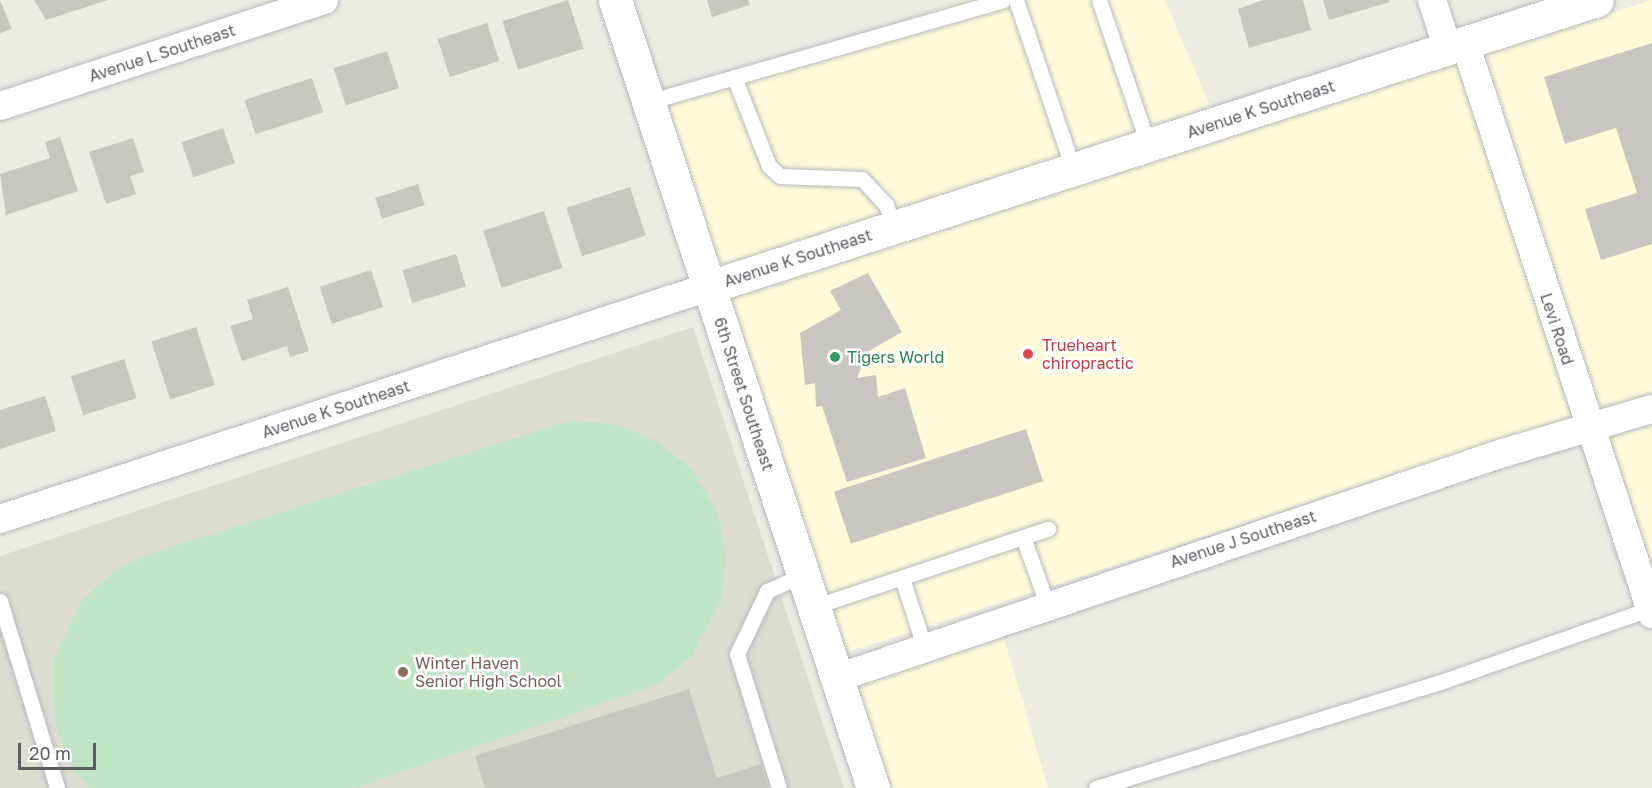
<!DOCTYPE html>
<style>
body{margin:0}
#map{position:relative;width:1652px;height:788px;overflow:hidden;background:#edece3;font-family:"Golos Text",sans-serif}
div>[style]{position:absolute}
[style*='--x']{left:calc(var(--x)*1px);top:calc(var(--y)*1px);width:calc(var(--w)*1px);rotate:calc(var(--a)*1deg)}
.commercial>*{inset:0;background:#fcfad8;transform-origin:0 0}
.education>*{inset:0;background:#dddcd1}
.green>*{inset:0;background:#c0e4c6}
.building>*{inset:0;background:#c8c6c0;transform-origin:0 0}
.roads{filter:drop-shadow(0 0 2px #b5b7bc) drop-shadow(0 0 2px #b5b7bc)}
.service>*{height:15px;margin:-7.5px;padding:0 7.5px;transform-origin:7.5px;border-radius:7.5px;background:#fff}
.minor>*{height:28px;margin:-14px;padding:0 14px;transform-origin:14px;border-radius:14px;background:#fff}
.tertiary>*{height:33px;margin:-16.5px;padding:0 16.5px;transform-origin:16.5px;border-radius:16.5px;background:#fff}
.dots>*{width:16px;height:16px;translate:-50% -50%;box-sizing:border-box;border:3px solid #fff;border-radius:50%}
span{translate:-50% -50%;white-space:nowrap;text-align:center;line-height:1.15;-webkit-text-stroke:5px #fff;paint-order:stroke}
.street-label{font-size:16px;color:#5b5d63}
.health-label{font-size:16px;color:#be3a42}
.left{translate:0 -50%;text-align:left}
.leisure-label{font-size:16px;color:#27864d}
.education-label{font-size:16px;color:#785e54}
.scale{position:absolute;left:18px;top:743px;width:78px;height:27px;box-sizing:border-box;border:3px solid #5b5d63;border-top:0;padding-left:8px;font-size:18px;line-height:21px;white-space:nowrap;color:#5b5d63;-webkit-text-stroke:4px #fff;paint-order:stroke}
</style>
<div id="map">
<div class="commercial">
<div style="clip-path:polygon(966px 0,1165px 0,1211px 108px,717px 269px,661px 98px)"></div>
<div style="clip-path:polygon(1652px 0,1652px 393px,1597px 409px,1482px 54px)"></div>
<div style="left:1457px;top:62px;width:373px;height:768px;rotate:72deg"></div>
<div style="clip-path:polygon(1652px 425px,1652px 572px,1607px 438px)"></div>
<div style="clip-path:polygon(1003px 635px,1048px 788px,887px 788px,854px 688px)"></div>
</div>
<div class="education">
<div style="clip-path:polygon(693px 327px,844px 788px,0 788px,0 556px)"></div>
</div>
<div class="green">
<div style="clip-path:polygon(573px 420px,618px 425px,659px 442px,693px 471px,716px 510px,726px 553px,722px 597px,692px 656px,659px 684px,355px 788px,89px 788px,72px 767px,55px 726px,53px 661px,81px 602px,113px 572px,152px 553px)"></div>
</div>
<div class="building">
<div style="clip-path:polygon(0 0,12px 29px,0 33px)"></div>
<div style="clip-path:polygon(34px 0,108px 0,46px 20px)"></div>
<div style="left:568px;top:0;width:51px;height:69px;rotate:72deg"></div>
<div style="clip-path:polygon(707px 0,748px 0,750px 5px,712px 17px)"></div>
<div style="clip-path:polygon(1263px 0,1303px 0,1311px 30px,1249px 48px,1238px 9px)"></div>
<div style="clip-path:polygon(1323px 0,1389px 0,1390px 2px,1329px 20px)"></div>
<div style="left:487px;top:23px;width:40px;height:52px;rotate:72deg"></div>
<div style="clip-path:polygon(1652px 43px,1652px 244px,1601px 260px,1585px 209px,1637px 193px,1616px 128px,1565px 144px,1544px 77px)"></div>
<div style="left:387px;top:51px;width:39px;height:56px;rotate:72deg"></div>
<div style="left:312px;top:78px;width:36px;height:71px;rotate:72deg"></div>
<div style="left:223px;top:128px;width:37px;height:44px;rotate:71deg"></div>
<div style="clip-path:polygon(60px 137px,78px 191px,6px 215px,0 174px,50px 158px,45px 142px)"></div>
<div style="clip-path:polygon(133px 138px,144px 172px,130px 176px,136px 194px,106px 204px,89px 152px)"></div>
<div style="left:418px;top:184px;width:22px;height:45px;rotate:72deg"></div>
<div style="left:630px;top:187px;width:51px;height:67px;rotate:72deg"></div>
<div style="left:544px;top:211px;width:60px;height:64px;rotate:72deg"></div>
<div style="left:456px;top:254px;width:34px;height:56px;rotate:73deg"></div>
<div style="left:371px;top:270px;width:39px;height:54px;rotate:72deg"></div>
<div style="clip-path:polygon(868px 273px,902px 332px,867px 352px,857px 378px,876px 375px,878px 397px,905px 388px,926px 458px,847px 482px,822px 406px,816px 407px,815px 383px,805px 385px,800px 333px,841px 310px,830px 291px)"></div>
<div style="clip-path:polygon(288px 287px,309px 351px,290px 357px,287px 346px,242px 361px,230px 326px,253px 319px,247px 300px)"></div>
<div style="left:196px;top:327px;width:61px;height:47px;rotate:72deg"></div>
<div style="left:124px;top:359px;width:41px;height:56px;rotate:72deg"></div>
<div style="clip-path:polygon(45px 396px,56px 431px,0 449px,0 410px)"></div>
<div style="left:1026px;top:429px;width:55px;height:202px;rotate:72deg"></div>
<div style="clip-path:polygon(689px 689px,717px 778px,761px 764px,768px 788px,485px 788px,475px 756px)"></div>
</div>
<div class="roads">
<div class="service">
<div style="--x:1016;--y:0;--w:177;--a:71.3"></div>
<div style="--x:1099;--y:0;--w:152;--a:71.2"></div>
<div style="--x:734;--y:77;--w:96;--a:68.5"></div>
<div style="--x:769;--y:166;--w:15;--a:42"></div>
<div style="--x:780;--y:176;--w:82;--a:2.1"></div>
<div style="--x:862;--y:179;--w:35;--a:47"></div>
<div style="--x:886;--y:205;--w:23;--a:70"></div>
<div style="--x:648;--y:102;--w:369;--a:-16"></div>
<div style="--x:1023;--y:537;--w:71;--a:70.3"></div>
<div style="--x:902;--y:578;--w:71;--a:72.1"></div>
<div style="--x:0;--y:601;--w:195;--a:73"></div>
<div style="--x:813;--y:607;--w:248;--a:-18.4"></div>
<div style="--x:779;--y:788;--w:140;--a:-107.4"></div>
<div style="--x:737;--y:654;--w:70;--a:-64.5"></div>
<div style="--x:767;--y:591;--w:39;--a:-24"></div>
<div style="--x:1096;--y:788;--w:366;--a:-17.1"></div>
<div style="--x:1446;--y:680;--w:218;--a:-19.3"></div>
</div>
<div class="minor">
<div style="--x:1432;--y:0;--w:52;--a:71.9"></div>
<div style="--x:1465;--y:43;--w:601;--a:71.87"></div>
<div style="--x:0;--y:106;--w:341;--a:-18.1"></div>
<div style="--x:0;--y:519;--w:746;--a:-18.12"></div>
<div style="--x:837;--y:678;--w:703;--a:-18.67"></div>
<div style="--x:1503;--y:453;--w:155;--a:-16.5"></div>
</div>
<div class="tertiary">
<div style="--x:615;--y:0;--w:829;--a:71.87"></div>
<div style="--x:709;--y:287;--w:933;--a:-17.91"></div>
</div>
</div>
<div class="dots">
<div style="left:1028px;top:354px;background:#e0444e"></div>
<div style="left:835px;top:357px;background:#2e9e5b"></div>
<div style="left:403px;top:672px;background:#8d6e63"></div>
</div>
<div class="street-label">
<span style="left:162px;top:53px;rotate:-18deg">Avenue L Southeast</span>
<span style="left:1261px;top:109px;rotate:-18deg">Avenue K Southeast</span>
<span style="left:798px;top:258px;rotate:-18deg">Avenue K Southeast</span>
<span style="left:1557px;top:329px;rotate:72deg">Levi Road</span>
<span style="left:744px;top:394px;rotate:72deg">6th Street Southeast</span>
<span style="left:336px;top:409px;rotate:-18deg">Avenue K Southeast</span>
<span style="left:1243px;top:539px;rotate:-18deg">Avenue J Southeast</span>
</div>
<div class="health-label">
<span class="left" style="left:1042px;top:354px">Trueheart<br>chiropractic</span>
</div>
<div class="leisure-label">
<span class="left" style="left:847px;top:357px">Tigers World</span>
</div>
<div class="education-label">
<span class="left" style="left:415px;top:672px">Winter Haven<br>Senior High School</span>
</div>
<div class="scale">20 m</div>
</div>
